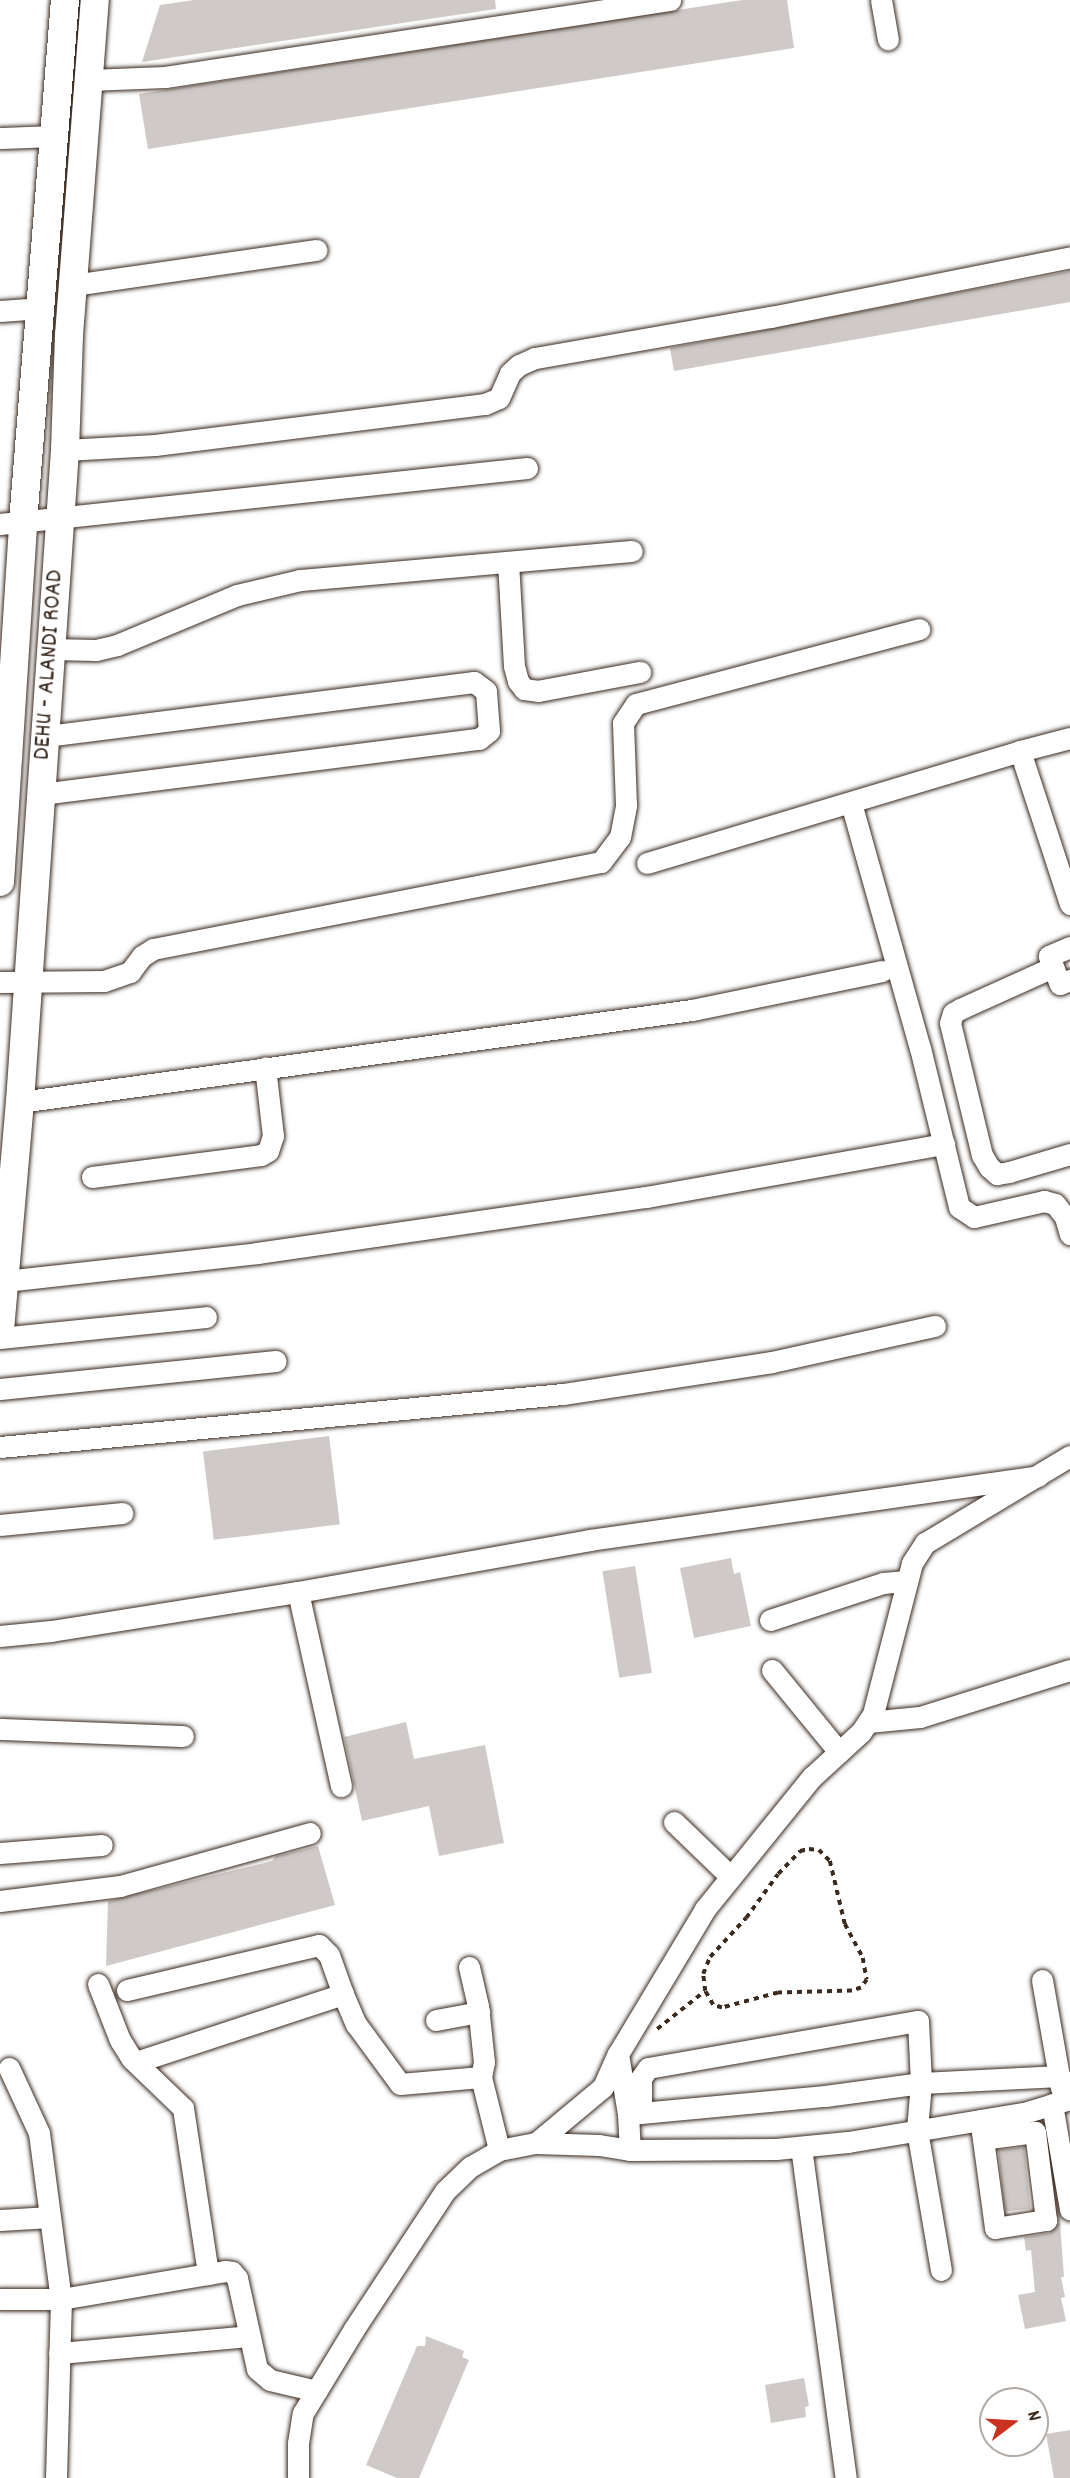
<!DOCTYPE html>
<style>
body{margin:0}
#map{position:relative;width:1070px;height:2478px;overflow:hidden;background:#fff;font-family:Dekko,sans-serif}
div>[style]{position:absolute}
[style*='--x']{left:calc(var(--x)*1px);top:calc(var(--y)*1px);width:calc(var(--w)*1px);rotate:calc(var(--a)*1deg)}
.building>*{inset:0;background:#cfcac7;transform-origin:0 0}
.path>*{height:3.5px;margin-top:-1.75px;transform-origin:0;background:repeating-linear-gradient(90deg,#3b2a1e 0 5px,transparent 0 10px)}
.roads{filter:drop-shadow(0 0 2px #3b2a1e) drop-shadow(0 0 2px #3b2a1e)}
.minor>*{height:21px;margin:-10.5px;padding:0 10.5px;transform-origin:10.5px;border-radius:10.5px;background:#fff}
.major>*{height:28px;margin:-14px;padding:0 14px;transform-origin:14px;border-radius:14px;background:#fff}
span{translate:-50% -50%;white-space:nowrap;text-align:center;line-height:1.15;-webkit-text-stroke:6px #fff;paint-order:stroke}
.street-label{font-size:24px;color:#3b2a1e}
.north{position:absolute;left:979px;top:2387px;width:70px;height:70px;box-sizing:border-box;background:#fff;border:2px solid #b1aaa5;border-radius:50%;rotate:73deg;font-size:19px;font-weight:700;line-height:28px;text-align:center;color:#3b2a1e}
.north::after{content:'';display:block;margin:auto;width:24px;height:32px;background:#c8321e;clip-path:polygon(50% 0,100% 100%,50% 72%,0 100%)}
</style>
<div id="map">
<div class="building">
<div style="clip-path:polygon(194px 0,495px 0,496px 9px,142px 62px,160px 5px)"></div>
<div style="clip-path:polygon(742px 0,787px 0,794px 48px,148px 149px,139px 94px)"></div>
<div style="clip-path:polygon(1070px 271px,1070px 302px,674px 371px,670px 348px)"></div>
<div style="left:329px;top:1436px;width:89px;height:127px;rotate:83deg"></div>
<div style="clip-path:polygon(731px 1558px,734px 1574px,740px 1572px,751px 1626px,694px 1638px,680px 1568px)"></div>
<div style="left:635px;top:1566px;width:108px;height:33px;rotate:81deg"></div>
<div style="clip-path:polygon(406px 1722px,414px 1759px,485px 1745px,504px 1843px,439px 1856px,429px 1806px,362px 1821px,344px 1737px)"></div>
<div style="clip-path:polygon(318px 1846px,335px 1905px,106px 1966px,108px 1901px,272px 1861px,276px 1856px)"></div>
<div style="left:1024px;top:2147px;width:62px;height:26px;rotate:84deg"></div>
<div style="clip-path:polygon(1060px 2222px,1064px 2277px,1061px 2277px,1065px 2297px,1061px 2298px,1066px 2321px,1025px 2329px,1018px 2295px,1035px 2292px,1031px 2250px,1026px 2251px,1024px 2237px,1049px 2233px)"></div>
<div style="clip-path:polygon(426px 2336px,464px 2351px,462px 2357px,469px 2360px,419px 2478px,397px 2478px,366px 2465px,417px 2346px,425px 2346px)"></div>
<div style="clip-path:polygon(804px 2378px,809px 2406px,805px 2407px,806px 2417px,771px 2423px,765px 2385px)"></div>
<div style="clip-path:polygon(1070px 2430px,1070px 2478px,1054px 2478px,1046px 2434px)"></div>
</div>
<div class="path">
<div style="--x:809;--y:1849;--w:10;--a:6"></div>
<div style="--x:819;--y:1850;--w:16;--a:45"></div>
<div style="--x:830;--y:1861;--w:65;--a:76.6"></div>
<div style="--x:845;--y:1924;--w:38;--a:62"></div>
<div style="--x:863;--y:1958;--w:22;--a:80"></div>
<div style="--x:867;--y:1980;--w:10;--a:127"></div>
<div style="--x:861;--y:1988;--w:9;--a:162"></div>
<div style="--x:852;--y:1991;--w:74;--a:178.5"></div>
<div style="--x:778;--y:1993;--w:58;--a:165"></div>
<div style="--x:722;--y:2008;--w:9;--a:-162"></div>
<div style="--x:713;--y:2005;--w:16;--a:-120"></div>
<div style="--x:705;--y:1991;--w:17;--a:-97"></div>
<div style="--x:703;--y:1974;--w:18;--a:-68"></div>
<div style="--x:710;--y:1957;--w:53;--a:-47.3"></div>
<div style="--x:746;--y:1918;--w:54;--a:-54"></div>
<div style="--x:778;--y:1874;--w:32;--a:-46"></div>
<div style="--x:800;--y:1851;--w:9;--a:-13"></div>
<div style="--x:657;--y:2029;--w:61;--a:-38.4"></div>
</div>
<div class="roads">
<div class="minor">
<div style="--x:881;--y:0;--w:40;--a:80"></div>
<div style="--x:89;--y:80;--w:76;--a:-2.3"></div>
<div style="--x:165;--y:77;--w:511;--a:-8.67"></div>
<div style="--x:0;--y:138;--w:55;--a:-2.1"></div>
<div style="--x:73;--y:285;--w:246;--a:-8.2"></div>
<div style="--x:0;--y:311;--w:42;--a:-4.1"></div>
<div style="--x:65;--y:450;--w:90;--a:-3.2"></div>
<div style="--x:155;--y:445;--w:333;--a:-7.1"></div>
<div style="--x:485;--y:404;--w:15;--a:-23"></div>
<div style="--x:499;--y:398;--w:27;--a:-66"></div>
<div style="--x:510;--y:373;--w:12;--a:-42"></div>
<div style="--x:519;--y:365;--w:17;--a:-24"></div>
<div style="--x:535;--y:358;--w:240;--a:-9.9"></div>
<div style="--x:771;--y:317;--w:305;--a:-11.3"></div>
<div style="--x:0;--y:524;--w:530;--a:-6.07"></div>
<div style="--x:508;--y:562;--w:104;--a:86.7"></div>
<div style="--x:514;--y:666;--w:16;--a:75"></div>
<div style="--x:518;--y:681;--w:10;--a:53"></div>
<div style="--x:524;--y:689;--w:14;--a:8"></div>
<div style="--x:538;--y:691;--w:104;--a:-10.6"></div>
<div style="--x:51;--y:649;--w:45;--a:1.3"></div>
<div style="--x:96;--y:650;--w:22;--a:-13"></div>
<div style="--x:117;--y:645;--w:130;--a:-22.6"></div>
<div style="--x:237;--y:595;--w:65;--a:-13.4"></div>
<div style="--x:300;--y:580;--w:333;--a:-5"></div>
<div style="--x:1020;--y:751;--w:52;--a:-14.6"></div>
<div style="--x:41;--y:794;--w:441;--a:-7.2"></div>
<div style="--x:479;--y:739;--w:13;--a:-39"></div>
<div style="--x:489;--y:731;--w:40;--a:-94.3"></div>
<div style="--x:486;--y:691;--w:15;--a:-143"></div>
<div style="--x:474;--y:682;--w:432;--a:172.8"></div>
<div style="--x:851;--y:803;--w:255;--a:74.3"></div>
<div style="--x:920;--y:1048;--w:164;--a:76.2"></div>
<div style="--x:959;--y:1207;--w:18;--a:34"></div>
<div style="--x:974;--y:1217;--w:72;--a:-12.9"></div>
<div style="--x:1044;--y:1201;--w:11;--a:15"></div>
<div style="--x:1055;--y:1204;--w:16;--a:52"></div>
<div style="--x:1065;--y:1217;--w:18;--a:74"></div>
<div style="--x:647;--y:863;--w:389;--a:-16.7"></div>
<div style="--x:1020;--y:751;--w:161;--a:71.9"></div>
<div style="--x:1070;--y:947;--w:23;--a:157"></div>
<div style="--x:1049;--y:956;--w:30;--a:69"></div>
<div style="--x:1060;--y:984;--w:11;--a:-22"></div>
<div style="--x:1053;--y:967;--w:102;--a:155.7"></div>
<div style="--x:960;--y:1009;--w:8;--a:150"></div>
<div style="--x:953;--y:1013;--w:10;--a:107"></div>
<div style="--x:950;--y:1023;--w:136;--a:76.4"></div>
<div style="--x:982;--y:1155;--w:14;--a:60"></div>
<div style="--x:989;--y:1167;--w:11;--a:41"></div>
<div style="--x:997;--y:1174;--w:12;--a:-9"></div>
<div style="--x:1009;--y:1172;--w:64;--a:-16.4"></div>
<div style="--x:0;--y:982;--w:104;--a:-0.6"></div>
<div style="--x:104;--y:981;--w:28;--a:-19"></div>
<div style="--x:130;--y:972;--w:20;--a:-53"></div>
<div style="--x:142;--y:956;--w:13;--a:-32"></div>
<div style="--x:153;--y:949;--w:456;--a:-11"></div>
<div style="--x:601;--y:862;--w:31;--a:-53"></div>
<div style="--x:620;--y:837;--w:33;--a:-79"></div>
<div style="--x:626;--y:805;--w:82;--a:-92.1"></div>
<div style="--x:623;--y:723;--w:23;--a:-56"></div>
<div style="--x:636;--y:704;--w:293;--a:-14.8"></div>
<div style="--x:20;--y:1102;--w:678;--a:-7.8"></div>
<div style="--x:692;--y:1010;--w:194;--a:-11.6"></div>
<div style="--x:92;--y:1177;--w:170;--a:-7.4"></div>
<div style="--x:261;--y:1155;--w:8;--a:-30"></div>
<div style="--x:268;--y:1151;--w:16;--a:-72"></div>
<div style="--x:273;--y:1136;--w:69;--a:-96.6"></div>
<div style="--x:5;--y:1281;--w:254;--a:-6.3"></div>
<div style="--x:257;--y:1253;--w:393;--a:-8.2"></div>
<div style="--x:646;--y:1197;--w:303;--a:-10.1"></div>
<div style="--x:0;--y:1338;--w:207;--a:-5.8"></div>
<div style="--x:0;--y:1389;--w:277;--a:-5.8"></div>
<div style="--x:0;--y:1447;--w:565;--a:-5.38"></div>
<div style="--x:563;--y:1394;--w:211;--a:-8.7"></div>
<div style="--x:772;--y:1362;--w:167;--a:-12.5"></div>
<div style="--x:0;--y:1525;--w:123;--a:-5.6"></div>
<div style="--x:298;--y:1592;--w:199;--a:77.5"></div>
<div style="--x:770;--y:1620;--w:119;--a:-18.1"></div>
<div style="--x:883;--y:1583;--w:24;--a:-5"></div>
<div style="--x:0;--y:1636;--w:51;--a:-5.6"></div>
<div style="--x:51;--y:1631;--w:250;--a:-9"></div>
<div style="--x:298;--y:1592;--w:297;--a:-10.1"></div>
<div style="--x:590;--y:1540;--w:452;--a:-8.1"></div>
<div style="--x:772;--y:1670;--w:106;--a:50.7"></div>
<div style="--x:868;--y:1722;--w:52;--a:-5.5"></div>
<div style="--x:920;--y:1717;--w:157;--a:-17.4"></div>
<div style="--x:0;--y:1729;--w:183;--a:2.2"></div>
<div style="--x:674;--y:1822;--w:79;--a:44"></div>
<div style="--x:0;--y:1853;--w:102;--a:-4.5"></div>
<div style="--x:0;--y:1901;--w:121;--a:-7.1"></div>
<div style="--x:120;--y:1886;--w:197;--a:-15.6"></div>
<div style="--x:469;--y:1967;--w:40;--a:77"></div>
<div style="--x:478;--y:2006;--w:56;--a:83.9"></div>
<div style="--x:484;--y:2062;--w:15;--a:101"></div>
<div style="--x:1042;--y:1980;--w:110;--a:80"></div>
<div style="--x:98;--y:1984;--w:60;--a:68.6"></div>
<div style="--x:120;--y:2040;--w:22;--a:58"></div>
<div style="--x:132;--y:2059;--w:71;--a:43.9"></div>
<div style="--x:183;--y:2108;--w:168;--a:81.4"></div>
<div style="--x:127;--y:1990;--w:197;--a:-13.2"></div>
<div style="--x:319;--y:1945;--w:14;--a:45"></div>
<div style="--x:329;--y:1955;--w:41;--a:70.3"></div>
<div style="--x:436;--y:2020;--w:44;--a:-10.5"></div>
<div style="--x:618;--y:2054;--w:61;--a:80.5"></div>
<div style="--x:628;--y:2114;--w:36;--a:87"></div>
<div style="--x:136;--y:2062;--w:218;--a:-18.2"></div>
<div style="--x:343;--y:1994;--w:33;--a:67"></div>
<div style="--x:356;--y:2024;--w:74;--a:53.7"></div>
<div style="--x:400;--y:2084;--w:81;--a:-4.9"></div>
<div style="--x:481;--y:2077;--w:75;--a:76.1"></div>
<div style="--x:9;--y:2068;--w:72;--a:65.2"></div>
<div style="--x:39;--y:2133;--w:167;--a:82.5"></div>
<div style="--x:61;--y:2299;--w:179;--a:91.6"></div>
<div style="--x:1052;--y:2104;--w:107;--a:80.3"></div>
<div style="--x:641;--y:2113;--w:35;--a:-90"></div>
<div style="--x:641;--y:2078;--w:12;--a:-55"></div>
<div style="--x:648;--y:2068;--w:274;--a:-9.9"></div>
<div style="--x:918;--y:2021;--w:62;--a:87.2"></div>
<div style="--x:921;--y:2083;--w:47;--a:94.9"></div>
<div style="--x:917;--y:2130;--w:142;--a:80.3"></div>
<div style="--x:630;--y:2114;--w:196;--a:-5.3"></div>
<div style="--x:825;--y:2096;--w:97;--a:-7.7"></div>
<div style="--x:921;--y:2083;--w:139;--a:-2.9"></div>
<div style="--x:980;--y:2120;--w:19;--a:81"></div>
<div style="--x:983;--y:2139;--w:90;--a:82.3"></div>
<div style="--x:995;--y:2228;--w:52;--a:-8.9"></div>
<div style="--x:1046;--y:2220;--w:89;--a:-97.1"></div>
<div style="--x:1035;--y:2132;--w:52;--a:172.3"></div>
<div style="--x:536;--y:2143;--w:87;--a:-39.9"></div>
<div style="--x:603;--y:2087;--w:36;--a:-66"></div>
<div style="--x:618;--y:2054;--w:169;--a:-59"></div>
<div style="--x:705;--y:1909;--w:170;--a:-51"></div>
<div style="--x:812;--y:1777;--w:67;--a:-42.6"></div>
<div style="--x:861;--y:1732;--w:22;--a:-56"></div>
<div style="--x:873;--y:1714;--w:156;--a:-75.5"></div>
<div style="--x:912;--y:1563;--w:24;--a:-57"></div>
<div style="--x:925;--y:1543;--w:169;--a:-31"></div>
<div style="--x:801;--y:2147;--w:334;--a:82.3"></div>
<div style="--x:0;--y:2220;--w:50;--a:-3.4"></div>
<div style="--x:0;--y:2299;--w:61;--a:0"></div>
<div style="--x:61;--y:2299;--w:166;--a:-9.7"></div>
<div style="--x:225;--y:2271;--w:7;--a:8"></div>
<div style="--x:232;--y:2272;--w:8;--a:50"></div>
<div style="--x:237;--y:2278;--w:93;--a:77.6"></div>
<div style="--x:257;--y:2369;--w:17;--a:40"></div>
<div style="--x:270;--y:2380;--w:48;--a:13.2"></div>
<div style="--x:59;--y:2353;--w:191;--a:-5.1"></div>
<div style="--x:298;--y:2478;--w:35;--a:-90"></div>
<div style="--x:298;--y:2443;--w:30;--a:-81"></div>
<div style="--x:303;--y:2413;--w:98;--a:-58.7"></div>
<div style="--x:354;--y:2329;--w:165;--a:-56.6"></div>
<div style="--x:445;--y:2191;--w:35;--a:-44"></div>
<div style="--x:470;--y:2167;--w:34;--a:-30"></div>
<div style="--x:499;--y:2150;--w:38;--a:-11"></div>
<div style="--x:536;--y:2143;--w:63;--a:1.8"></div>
<div style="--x:599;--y:2145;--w:31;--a:9"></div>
<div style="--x:630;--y:2150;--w:146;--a:-0.4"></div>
<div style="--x:776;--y:2149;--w:72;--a:-5.6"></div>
<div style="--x:848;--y:2142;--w:178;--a:-9.4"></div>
<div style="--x:1024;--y:2113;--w:48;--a:-16.9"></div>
</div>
<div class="major">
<div style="--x:0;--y:882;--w:361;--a:-86.3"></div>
<div style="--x:23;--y:522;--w:524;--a:-85.4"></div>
<div style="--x:0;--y:1330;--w:229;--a:-85"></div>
<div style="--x:20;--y:1102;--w:654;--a:-86.05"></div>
<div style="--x:65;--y:450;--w:115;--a:-88"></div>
<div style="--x:69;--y:335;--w:336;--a:-85.6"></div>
</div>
</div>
<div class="street-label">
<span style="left:50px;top:665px;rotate:-86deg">DEHU - ALANDI ROAD</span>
</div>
<div class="north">N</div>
</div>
